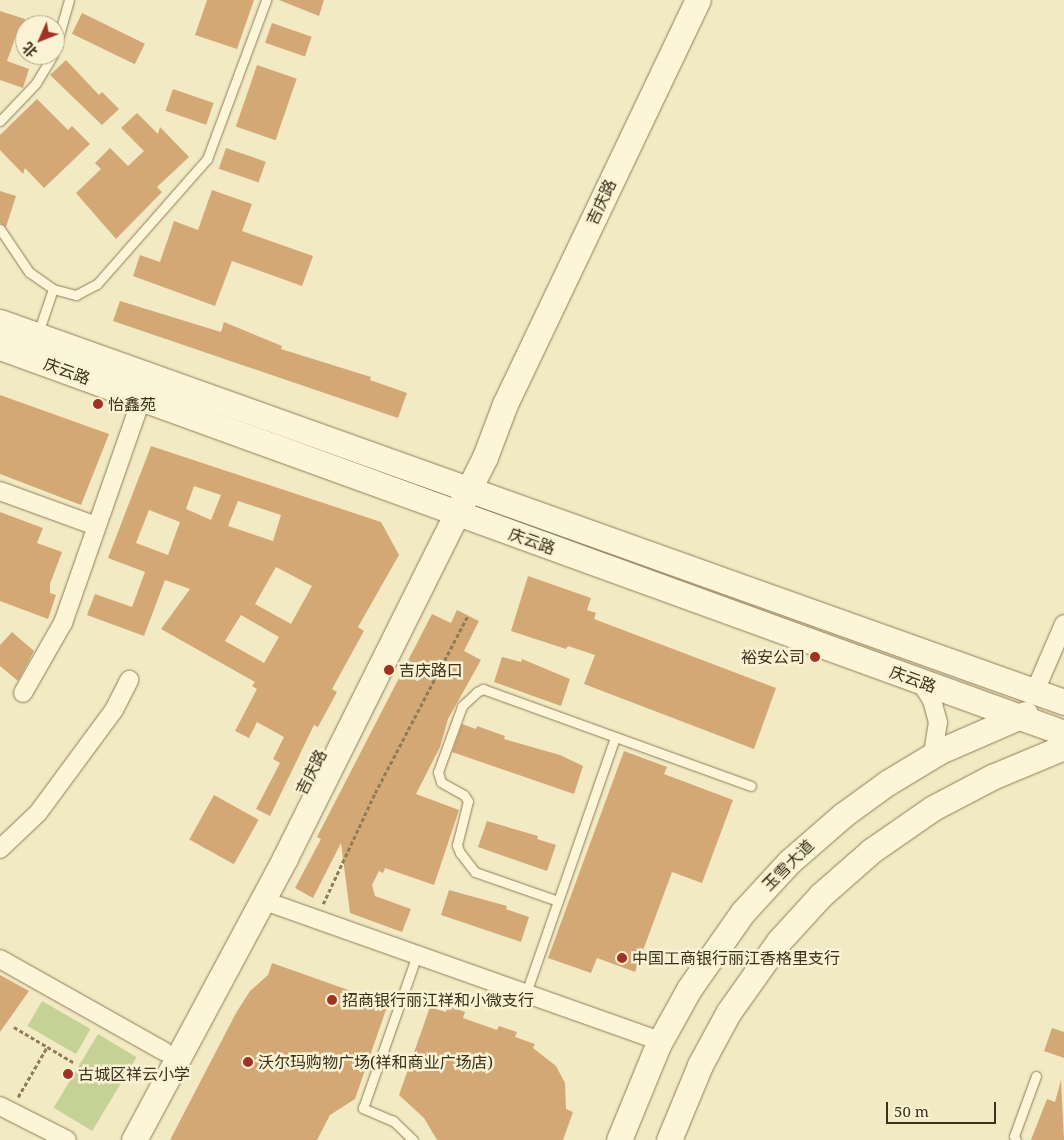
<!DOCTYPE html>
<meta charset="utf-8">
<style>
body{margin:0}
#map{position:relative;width:1064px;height:1140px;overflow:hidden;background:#f2eac3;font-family:"Noto Serif","Noto Sans SC",serif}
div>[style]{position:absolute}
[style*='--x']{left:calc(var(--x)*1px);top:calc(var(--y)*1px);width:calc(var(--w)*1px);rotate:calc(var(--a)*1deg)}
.green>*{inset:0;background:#c4d295;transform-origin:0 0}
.building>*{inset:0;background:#d4a875;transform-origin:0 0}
.path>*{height:2.5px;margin-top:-1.25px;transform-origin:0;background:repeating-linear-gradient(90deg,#8f7b58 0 4px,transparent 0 6.5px)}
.roads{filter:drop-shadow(0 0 1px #8f7b58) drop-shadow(0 0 1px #8f7b58)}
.lane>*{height:9px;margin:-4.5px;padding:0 4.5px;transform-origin:4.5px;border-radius:4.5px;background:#fcf5d7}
.street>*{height:18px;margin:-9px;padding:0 9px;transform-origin:9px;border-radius:9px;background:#fcf5d7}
.secondary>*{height:25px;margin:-12.5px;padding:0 12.5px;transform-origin:12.5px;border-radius:12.5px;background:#fcf5d7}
.dots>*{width:14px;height:14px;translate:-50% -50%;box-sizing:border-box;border:2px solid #f9f2d3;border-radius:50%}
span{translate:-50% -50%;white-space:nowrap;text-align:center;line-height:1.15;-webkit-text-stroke:5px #f9f2d3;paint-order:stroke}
.street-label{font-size:16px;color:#3d301d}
.poi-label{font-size:16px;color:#3d301d}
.left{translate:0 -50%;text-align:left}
.right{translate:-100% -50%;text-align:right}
.north{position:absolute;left:15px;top:15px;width:50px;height:50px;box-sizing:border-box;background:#f9f2d3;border:1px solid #aea48a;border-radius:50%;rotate:226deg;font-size:14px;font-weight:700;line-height:20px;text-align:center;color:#3d301d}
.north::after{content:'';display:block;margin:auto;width:18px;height:22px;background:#a43022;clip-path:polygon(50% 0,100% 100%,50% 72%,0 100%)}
.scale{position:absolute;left:886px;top:1102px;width:110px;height:22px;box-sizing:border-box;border:2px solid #3d301d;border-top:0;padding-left:6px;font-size:15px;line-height:18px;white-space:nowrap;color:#3d301d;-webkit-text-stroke:4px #f9f2d3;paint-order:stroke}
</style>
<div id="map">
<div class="green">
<div style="left:42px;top:1001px;width:56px;height:29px;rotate:30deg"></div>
<div style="left:98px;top:1034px;width:45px;height:86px;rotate:31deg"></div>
</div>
<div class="building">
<div style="clip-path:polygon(207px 0,254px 0,237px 49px,195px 35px)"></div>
<div style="clip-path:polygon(279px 0,324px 0,319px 16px)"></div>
<div style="clip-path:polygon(0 11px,25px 19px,25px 39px,16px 36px,7px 61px,29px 69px,23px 88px,0 80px)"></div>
<div style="left:82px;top:13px;width:70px;height:23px;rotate:26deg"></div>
<div style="left:272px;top:23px;width:42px;height:21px;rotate:19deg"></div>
<div style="clip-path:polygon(66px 60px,99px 95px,102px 92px,119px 109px,102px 125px,50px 75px)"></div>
<div style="left:257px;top:65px;width:42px;height:65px;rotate:19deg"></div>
<div style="left:173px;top:89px;width:43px;height:23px;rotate:19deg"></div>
<div style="clip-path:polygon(37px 99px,68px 130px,72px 126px,90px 144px,44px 188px,25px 168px,23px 174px,0 150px,0 135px)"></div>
<div style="clip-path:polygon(137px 113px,158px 134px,160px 127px,189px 157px,157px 187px,162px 192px,116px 239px,76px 193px,101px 169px,95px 163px,110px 148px,128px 166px,144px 151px,121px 128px)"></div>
<div style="left:226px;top:148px;width:42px;height:22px;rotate:19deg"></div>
<div style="clip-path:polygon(212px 190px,252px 204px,242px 231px,313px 256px,302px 286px,232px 261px,215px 306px,133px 276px,140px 255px,160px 262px,174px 221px,198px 230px)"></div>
<div style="clip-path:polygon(0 191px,16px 196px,6px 227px,0 223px)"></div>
<div style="clip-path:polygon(120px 301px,221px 332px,224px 322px,282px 346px,281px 349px,371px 377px,370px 380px,407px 393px,398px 418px,113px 321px)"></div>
<div style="clip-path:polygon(0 395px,109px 434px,81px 505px,0 474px)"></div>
<div style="clip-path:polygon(evenodd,151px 446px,381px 522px,399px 555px,358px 627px,364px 631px,332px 689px,337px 692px,318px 727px,314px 725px,270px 816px,256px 809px,280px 763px,273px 759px,284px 737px,257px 722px,249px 738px,235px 731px,257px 689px,252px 686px,255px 682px,161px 629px,190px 589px,165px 580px,144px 636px,87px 615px,95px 594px,132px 607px,145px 572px,108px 558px,151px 446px,194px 486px,221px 495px,211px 520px,186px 509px,194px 486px,151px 446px,238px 501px,281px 515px,273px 541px,228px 526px,238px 501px,151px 446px,149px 510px,180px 522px,168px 555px,136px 543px,149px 510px,151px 446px,276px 567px,312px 586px,291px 624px,255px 604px,276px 567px,151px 446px,241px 615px,279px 637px,264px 663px,225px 641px,241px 615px)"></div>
<div style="clip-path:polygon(0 512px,43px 528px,37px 543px,62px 552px,50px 584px,50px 593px,56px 595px,48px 619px,0 601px)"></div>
<div style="clip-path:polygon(528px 576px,591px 598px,587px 610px,596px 613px,594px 619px,776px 688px,754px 749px,584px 684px,595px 655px,568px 646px,566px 649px,511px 631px)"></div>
<div style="clip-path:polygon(457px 610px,479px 621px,464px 651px,481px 660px,448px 719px,440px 747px,416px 794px,459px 810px,434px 885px,385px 868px,383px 873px,379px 871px,372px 885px,375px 896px,411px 909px,402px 932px,350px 913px,341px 843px,313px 898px,295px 888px,321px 839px,317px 837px,432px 614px,451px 623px)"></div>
<div style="clip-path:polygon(12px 632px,34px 651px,18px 681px,0 666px,0 645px)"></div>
<div style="clip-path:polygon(502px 657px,521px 662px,522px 659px,570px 679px,561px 706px,494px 682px)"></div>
<div style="clip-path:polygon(462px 724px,476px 729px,477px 726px,505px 736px,504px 739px,560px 755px,583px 766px,574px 794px,452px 752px)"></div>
<div style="clip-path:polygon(624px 751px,667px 767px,664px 774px,733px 800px,702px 883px,672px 872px,635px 972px,597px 958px,591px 973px,548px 958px)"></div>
<div style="left:214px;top:795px;width:51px;height:51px;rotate:29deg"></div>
<div style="clip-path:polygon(487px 821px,538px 836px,537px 839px,556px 845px,547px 871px,478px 847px)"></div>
<div style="clip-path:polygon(449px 890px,507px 906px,506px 909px,529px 917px,521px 942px,441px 915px)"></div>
<div style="clip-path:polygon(272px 963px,388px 1004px,355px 1099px,330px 1115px,317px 1140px,170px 1140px,236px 1013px,250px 991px,268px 975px)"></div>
<div style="clip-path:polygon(0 975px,29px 991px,0 1032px)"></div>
<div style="clip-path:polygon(448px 1006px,465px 1012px,463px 1018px,497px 1030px,499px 1026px,517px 1032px,515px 1037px,535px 1044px,533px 1048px,556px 1066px,565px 1083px,566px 1109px,573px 1112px,563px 1140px,437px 1140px,424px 1118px,399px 1095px,430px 1007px,446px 1012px)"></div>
<div style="clip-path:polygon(1052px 1028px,1064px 1032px,1064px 1058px,1044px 1051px)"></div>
<div style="clip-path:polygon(1061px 1080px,1064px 1140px,1031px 1140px,1047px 1099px,1055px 1102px)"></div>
</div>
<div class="path">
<div style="--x:323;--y:904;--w:123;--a:-64.9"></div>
<div style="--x:375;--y:793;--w:201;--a:-62.4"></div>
<div style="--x:14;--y:1027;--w:69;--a:30.7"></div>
<div style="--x:18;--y:1097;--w:58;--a:-59.9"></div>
</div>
<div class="roads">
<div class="lane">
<div style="--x:55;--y:49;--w:51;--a:-74.1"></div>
<div style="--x:0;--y:121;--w:52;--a:-46.5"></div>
<div style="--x:36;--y:83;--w:33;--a:-59"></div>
<div style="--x:0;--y:229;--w:52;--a:56"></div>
<div style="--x:29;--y:272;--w:29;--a:35"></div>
<div style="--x:38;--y:333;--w:46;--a:-71.2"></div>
<div style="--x:53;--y:289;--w:24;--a:15"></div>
<div style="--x:76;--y:295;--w:24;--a:-28"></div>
<div style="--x:97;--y:284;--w:167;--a:-48.7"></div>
<div style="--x:207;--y:159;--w:170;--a:-69.6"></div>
<div style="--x:558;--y:901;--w:88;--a:-160.7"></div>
<div style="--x:475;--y:872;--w:24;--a:-128"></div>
<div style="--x:460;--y:853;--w:9;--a:-111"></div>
<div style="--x:457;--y:845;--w:45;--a:-76"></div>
<div style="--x:468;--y:801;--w:7;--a:-124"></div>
<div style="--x:464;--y:795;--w:26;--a:-151"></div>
<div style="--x:441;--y:782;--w:10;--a:-107"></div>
<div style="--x:438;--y:772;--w:70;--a:-70"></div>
<div style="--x:462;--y:706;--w:21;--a:-43"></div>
<div style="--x:477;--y:692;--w:7;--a:-27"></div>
<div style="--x:483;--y:689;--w:285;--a:19.9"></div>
<div style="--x:526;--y:993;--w:271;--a:-70.8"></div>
<div style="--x:413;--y:1140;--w:28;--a:-136"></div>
<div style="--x:393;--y:1121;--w:33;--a:-157"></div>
<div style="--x:363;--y:1108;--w:162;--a:-70.6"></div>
<div style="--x:1016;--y:1140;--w:4;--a:-117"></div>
<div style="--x:1014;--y:1136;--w:64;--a:-69.9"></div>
</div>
<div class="street">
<div style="--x:0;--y:491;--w:102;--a:20"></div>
<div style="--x:920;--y:681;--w:22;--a:58"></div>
<div style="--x:932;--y:700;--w:23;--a:75"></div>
<div style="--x:938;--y:722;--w:33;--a:99"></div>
<div style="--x:1035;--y:691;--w:73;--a:-66.6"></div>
<div style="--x:23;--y:693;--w:81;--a:-60.3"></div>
<div style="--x:63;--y:623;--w:238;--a:-70.7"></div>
<div style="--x:0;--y:849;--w:52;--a:-43.5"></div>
<div style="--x:38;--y:813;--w:128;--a:-53.6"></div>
<div style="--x:114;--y:710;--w:34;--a:-63"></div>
<div style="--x:262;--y:900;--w:423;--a:19.5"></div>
<div style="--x:0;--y:959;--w:189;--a:29.4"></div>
<div style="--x:0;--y:1106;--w:75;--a:26.9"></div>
</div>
<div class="secondary">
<div style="--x:0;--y:322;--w:1130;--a:19.65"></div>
<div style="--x:0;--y:347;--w:1132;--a:19.94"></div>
<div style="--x:134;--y:1140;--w:320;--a:-61.8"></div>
<div style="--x:285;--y:858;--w:448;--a:-63.5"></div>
<div style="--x:485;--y:457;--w:57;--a:-69.3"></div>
<div style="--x:505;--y:404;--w:448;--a:-64.5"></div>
<div style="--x:619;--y:1140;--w:103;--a:-67.7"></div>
<div style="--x:658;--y:1045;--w:64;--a:-61"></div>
<div style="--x:689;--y:989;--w:94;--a:-55"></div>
<div style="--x:743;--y:912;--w:68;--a:-47.4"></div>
<div style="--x:789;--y:862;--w:72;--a:-41"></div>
<div style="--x:843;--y:815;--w:54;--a:-36"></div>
<div style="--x:887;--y:783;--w:62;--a:-31.1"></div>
<div style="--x:940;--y:751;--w:93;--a:-23.5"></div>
<div style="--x:669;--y:1140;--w:81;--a:-67.5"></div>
<div style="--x:700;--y:1065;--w:59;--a:-61.7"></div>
<div style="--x:728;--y:1013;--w:88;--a:-54.7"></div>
<div style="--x:779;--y:941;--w:62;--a:-47.6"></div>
<div style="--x:821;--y:895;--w:67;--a:-41.3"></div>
<div style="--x:871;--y:851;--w:75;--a:-34.7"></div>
<div style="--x:933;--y:808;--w:67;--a:-27.7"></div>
<div style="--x:992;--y:777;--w:78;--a:-22.6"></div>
</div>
</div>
<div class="dots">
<div style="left:98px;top:404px;background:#a43022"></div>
<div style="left:815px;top:657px;background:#a43022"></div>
<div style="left:389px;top:670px;background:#a43022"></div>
<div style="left:622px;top:958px;background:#a43022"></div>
<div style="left:332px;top:1000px;background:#a43022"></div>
<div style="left:248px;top:1062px;background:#a43022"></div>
<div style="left:68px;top:1074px;background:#a43022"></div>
</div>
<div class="street-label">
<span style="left:601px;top:202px;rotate:-65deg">吉庆路</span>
<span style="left:67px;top:371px;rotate:20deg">庆云路</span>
<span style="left:532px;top:541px;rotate:20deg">庆云路</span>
<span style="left:913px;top:679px;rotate:20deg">庆云路</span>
<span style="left:311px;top:772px;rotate:-63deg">吉庆路</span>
<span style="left:788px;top:865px;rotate:-45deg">玉雪大道</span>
</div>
<div class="poi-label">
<span class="left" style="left:108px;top:404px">怡鑫苑</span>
<span class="right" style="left:805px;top:657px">裕安公司</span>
<span class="left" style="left:399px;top:670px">吉庆路口</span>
<span class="left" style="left:632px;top:958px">中国工商银行丽江香格里支行</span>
<span class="left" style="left:342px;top:1000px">招商银行丽江祥和小微支行</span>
<span class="left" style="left:258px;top:1062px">沃尔玛购物广场(祥和商业广场店)</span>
<span class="left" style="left:78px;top:1074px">古城区祥云小学</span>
</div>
<div class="north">北</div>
<div class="scale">50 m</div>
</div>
